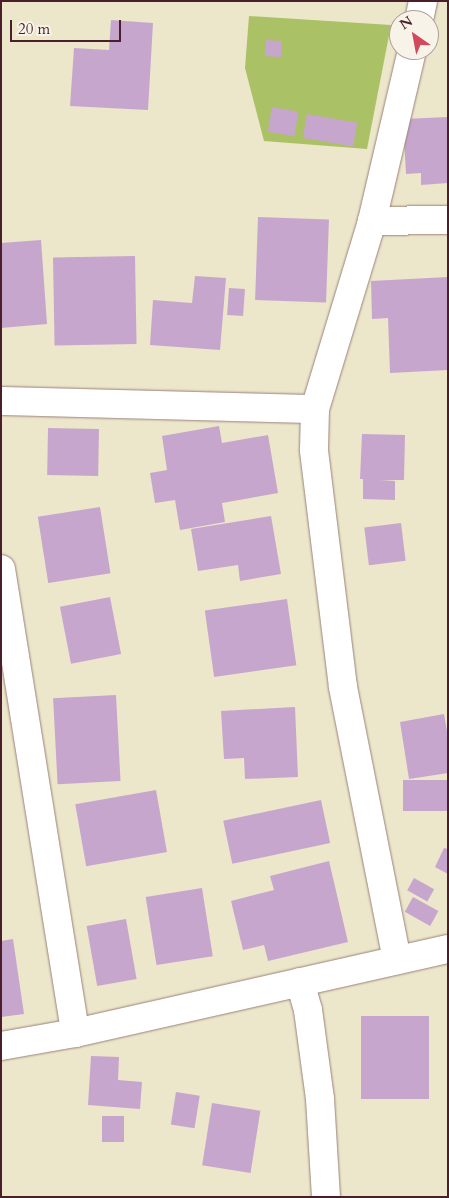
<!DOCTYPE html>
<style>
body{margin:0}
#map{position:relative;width:449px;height:1198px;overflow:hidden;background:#ece6cb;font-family:Cardo,serif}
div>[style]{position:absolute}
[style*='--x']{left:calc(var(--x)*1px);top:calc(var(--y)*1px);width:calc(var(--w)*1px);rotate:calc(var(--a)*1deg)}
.green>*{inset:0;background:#abc165}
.building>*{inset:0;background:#c7a6ce;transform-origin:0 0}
.roads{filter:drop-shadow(0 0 1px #9b827b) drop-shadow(0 0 1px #9b827b)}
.minor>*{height:28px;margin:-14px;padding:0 14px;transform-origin:14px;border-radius:14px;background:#fff}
span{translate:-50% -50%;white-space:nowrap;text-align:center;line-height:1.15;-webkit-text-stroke:4px #f7f3e8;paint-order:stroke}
.frame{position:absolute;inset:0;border:2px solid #4a1f2b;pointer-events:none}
.north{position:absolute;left:389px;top:10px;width:50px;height:50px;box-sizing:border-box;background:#f7f3e8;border:1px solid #b29e9c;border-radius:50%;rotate:327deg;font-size:14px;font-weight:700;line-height:20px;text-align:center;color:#4a1f2b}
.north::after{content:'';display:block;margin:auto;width:18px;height:22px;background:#d1495b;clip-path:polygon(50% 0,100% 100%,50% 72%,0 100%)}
.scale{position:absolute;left:10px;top:20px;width:111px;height:22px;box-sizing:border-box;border:2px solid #4a1f2b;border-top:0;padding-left:6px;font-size:15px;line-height:18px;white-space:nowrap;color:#4a1f2b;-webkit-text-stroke:4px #f7f3e8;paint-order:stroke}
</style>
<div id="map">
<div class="green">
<div style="clip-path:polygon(249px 16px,391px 25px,367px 149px,264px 141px,245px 68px)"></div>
</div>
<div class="building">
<div style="clip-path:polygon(111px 20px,153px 23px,148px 110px,70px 106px,74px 48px,109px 50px)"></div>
<div style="left:266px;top:40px;width:16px;height:16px;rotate:4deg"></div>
<div style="left:272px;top:107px;width:27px;height:25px;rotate:10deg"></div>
<div style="left:307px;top:114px;width:51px;height:24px;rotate:10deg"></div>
<div style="clip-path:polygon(448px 117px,448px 183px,421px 185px,421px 173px,406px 174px,403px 119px)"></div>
<div style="left:258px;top:217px;width:71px;height:83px;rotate:2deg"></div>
<div style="clip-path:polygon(41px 240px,47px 324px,1px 328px,1px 243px)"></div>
<div style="left:135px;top:256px;width:88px;height:82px;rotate:89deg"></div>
<div style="clip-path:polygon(195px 276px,226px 278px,220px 350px,150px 345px,153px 300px,192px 303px)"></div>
<div style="clip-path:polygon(448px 277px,448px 370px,390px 373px,388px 318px,372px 319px,371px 281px)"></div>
<div style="left:229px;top:288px;width:16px;height:27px;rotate:4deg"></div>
<div style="clip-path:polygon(219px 426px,222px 443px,268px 435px,278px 493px,222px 503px,225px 522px,180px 530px,175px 500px,155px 503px,150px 473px,167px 470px,162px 436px)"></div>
<div style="left:48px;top:428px;width:51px;height:47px;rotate:1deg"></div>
<div style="clip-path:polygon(362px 434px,405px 435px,404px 480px,381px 480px,395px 481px,395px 500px,363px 499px,363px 479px,360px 479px)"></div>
<div style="left:100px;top:507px;width:67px;height:63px;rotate:81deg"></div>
<div style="clip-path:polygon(271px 516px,281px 574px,240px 581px,238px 565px,198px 571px,191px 529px)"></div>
<div style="left:401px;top:523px;width:38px;height:37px;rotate:83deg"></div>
<div style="left:110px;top:597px;width:58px;height:51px;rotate:79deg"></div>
<div style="left:287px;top:599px;width:67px;height:83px;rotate:82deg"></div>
<div style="left:116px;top:695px;width:86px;height:63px;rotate:87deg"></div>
<div style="clip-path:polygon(295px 707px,298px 777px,245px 779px,244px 758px,224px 759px,221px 711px)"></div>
<div style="clip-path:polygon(444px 714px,448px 737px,448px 773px,409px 779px,400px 722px)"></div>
<div style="left:448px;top:780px;width:31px;height:45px;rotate:90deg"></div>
<div style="left:156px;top:790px;width:63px;height:82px;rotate:80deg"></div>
<div style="left:321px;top:800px;width:44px;height:100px;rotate:78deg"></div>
<div style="clip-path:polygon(444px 848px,448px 849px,448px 874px,435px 867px)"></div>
<div style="clip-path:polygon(329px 861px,348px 942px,268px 961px,264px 945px,243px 950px,231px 901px,274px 890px,270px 876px)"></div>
<div style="left:414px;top:878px;width:23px;height:14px;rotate:29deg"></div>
<div style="left:202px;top:888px;width:69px;height:57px;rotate:81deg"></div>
<div style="left:413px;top:897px;width:29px;height:17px;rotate:29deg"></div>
<div style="left:126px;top:919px;width:61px;height:40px;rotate:80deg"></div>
<div style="clip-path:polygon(13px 939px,24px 1014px,1px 1017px,1px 941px)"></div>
<div style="left:361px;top:1016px;width:68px;height:83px"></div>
<div style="clip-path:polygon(91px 1056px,119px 1057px,118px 1080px,142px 1082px,140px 1109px,88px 1105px)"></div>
<div style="left:176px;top:1092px;width:24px;height:33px;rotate:9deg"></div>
<div style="left:212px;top:1103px;width:49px;height:63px;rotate:9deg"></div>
<div style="left:102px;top:1116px;width:22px;height:26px"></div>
</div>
<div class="roads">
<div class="minor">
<div style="--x:419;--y:20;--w:19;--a:-78"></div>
<div style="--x:372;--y:221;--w:76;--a:-0.8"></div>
<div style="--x:1;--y:401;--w:314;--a:1.5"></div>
<div style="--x:1;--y:569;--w:470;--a:80.9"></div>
<div style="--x:397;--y:960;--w:278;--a:-101.2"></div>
<div style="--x:343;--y:687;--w:239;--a:-97"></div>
<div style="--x:314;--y:450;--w:41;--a:-88.6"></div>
<div style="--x:315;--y:409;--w:196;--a:-73.1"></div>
<div style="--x:372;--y:221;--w:176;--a:-76.8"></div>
<div style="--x:300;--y:982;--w:29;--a:74"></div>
<div style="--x:308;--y:1010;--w:90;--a:82.3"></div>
<div style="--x:320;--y:1099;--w:98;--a:86.5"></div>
<div style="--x:1;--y:1046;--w:75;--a:-10"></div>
<div style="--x:75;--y:1033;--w:382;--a:-12.7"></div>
</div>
</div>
<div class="frame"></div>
<div class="north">N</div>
<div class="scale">20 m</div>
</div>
